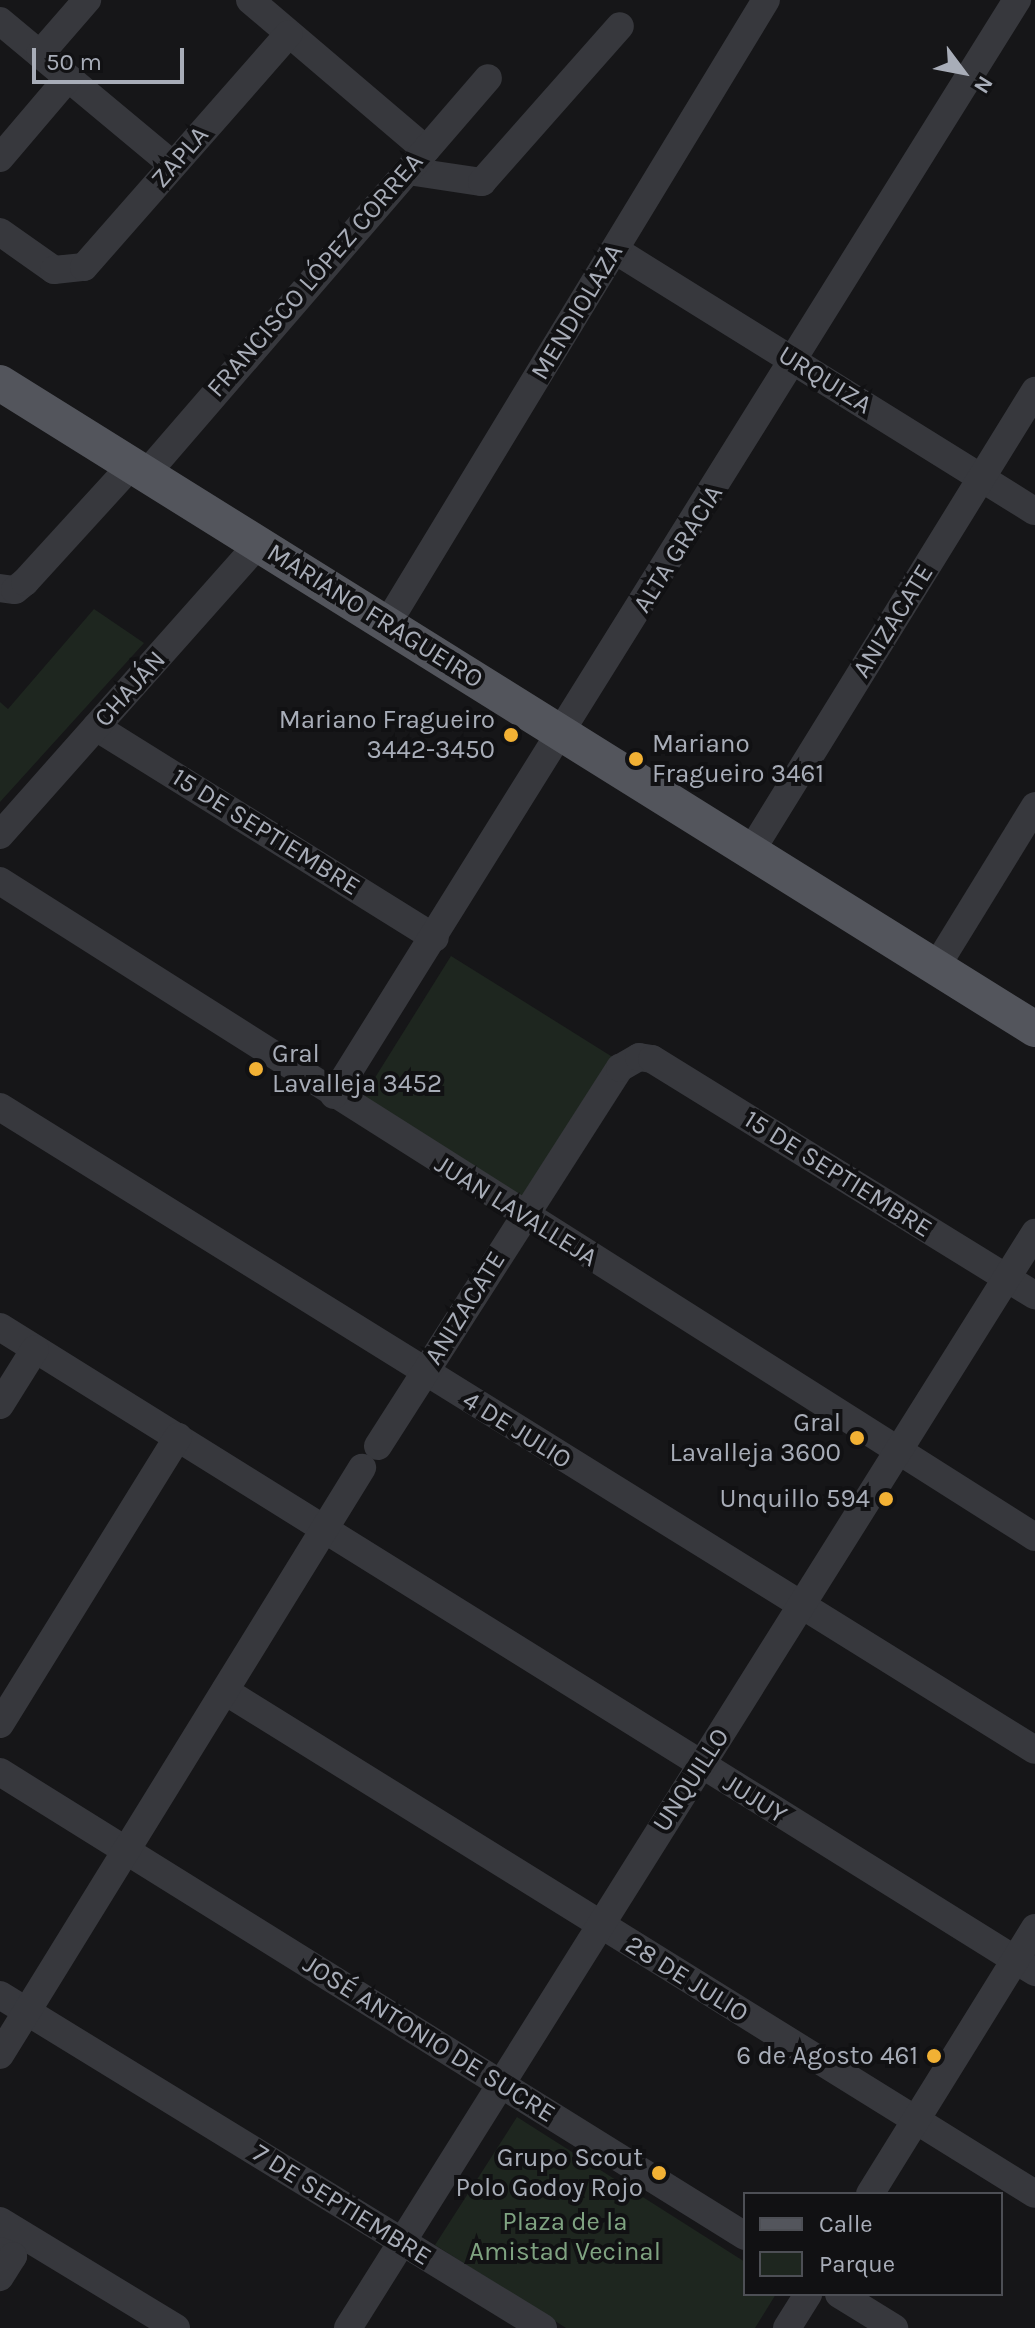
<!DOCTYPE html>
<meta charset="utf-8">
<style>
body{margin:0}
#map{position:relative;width:1035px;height:2328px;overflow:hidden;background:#161618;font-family:Karla,sans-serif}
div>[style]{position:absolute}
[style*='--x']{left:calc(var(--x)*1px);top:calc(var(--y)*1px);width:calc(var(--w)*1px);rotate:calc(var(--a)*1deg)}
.green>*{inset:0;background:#1e261f;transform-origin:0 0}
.minor>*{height:28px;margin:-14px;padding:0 14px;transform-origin:14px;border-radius:14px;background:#37383d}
.major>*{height:36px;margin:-18px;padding:0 18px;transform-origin:18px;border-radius:18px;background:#53555c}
.dots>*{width:22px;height:22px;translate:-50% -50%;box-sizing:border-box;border:4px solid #111113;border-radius:50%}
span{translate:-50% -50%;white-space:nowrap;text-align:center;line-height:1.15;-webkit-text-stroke:8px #111113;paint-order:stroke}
.street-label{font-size:26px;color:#a8adb8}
.poi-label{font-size:26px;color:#a8adb8}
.right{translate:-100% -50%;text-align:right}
.left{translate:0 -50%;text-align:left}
.park-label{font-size:26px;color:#7fa381}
.legend{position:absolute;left:743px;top:2192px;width:260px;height:104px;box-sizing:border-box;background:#111113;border:2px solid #4d4f55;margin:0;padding:10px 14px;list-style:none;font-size:24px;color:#a8adb8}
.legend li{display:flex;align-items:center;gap:16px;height:40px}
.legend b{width:40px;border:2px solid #4d4f55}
.north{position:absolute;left:923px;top:32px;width:80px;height:80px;-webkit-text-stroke:6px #111113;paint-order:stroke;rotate:122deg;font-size:22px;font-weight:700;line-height:32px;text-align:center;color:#a8adb8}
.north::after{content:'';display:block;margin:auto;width:28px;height:36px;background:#a8adb8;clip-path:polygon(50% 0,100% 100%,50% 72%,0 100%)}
.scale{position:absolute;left:32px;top:48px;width:152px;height:36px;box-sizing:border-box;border:4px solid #a8adb8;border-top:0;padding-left:10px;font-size:24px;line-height:28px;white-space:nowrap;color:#a8adb8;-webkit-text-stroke:6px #111113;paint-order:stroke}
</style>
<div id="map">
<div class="green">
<div style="clip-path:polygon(94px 609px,144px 643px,0 802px,0 702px,8px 709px)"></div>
<div style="left:451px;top:956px;width:190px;height:175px;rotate:32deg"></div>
<div style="clip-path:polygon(517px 2117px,745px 2262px,745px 2294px,776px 2294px,755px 2328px,566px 2328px,435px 2245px)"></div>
</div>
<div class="minor">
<div style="--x:250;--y:0;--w:231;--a:40.4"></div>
<div style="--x:0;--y:21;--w:225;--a:39.8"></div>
<div style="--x:40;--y:54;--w:72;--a:-49"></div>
<div style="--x:0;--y:158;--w:105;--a:-49.6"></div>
<div style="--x:408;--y:171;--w:75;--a:8.5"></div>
<div style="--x:482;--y:182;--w:208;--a:-48.5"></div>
<div style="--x:0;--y:232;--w:66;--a:35.1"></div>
<div style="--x:54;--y:270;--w:30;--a:-6"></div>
<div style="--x:84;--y:267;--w:310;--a:-48.7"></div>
<div style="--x:615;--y:250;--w:494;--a:31.9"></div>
<div style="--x:146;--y:474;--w:523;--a:-49.18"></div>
<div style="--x:0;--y:588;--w:15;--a:8"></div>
<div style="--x:15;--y:590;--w:13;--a:-39"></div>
<div style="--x:25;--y:582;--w:141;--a:-47.6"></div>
<div style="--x:387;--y:624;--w:730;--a:-58.73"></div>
<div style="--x:96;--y:727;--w:399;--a:31.9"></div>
<div style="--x:0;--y:835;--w:390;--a:-48.4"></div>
<div style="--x:751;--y:851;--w:541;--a:-58.31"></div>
<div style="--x:0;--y:881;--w:1225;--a:32.37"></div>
<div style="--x:936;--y:967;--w:189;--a:-58.4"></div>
<div style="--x:334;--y:1095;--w:1291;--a:-58.05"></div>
<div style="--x:0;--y:1107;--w:1218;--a:31.85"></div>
<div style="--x:0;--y:1327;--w:1220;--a:31.93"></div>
<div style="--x:0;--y:1405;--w:66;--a:-58"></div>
<div style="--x:378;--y:1446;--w:449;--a:-57.4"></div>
<div style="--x:620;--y:1068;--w:22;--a:-30"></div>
<div style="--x:639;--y:1057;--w:13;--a:9"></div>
<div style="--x:652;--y:1059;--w:450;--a:31.7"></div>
<div style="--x:225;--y:1691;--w:953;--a:31.84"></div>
<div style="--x:0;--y:1724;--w:338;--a:-58.2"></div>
<div style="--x:0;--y:1772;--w:878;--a:31.92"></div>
<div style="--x:0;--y:1995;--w:637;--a:31.52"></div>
<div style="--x:0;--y:2055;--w:690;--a:-58.34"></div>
<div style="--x:870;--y:2194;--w:313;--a:-58.2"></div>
<div style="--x:0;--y:2221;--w:206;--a:31.3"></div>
<div style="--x:0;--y:2251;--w:14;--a:21"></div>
<div style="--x:13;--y:2256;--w:25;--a:122"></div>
<div style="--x:839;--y:2294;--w:65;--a:31.7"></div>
<div style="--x:348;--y:2328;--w:1293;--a:-57.9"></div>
<div style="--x:787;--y:2328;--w:40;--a:-58"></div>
</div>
<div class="major">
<div style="--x:0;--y:383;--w:1220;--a:31.97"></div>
</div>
<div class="dots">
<div style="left:511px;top:735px;background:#f2b134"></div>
<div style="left:636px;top:759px;background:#f2b134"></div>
<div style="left:256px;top:1069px;background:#f2b134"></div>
<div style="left:857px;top:1438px;background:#f2b134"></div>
<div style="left:886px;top:1499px;background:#f2b134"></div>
<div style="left:934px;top:2056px;background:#f2b134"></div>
<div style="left:659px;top:2173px;background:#f2b134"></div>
</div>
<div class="street-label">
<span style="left:180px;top:157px;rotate:-49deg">ZAPLA</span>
<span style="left:315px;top:275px;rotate:-49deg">FRANCISCO LÓPEZ CORREA</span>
<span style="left:577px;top:312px;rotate:-59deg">MENDIOLAZA</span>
<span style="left:825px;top:380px;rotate:32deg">URQUIZA</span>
<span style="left:678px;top:549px;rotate:-58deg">ALTA GRACIA</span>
<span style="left:375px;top:616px;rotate:32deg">MARIANO FRAGUEIRO</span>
<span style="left:893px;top:621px;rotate:-58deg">ANIZACATE</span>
<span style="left:130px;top:689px;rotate:-48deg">CHAJÁN</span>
<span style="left:266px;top:832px;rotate:32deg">15 DE SEPTIEMBRE</span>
<span style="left:838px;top:1174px;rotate:32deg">15 DE SEPTIEMBRE</span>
<span style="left:516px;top:1211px;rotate:32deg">JUAN LAVALLEJA</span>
<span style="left:465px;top:1308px;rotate:-58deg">ANIZACATE</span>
<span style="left:517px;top:1430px;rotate:32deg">4 DE JULIO</span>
<span style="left:691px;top:1780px;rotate:-57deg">UNQUILLO</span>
<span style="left:755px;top:1799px;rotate:32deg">JUJUY</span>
<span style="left:687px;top:1979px;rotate:32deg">28 DE JULIO</span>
<span style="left:429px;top:2039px;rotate:32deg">JOSÉ ANTONIO DE SUCRE</span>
<span style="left:342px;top:2205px;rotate:32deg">7 DE SEPTIEMBRE</span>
</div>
<div class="poi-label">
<span class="right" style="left:495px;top:735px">Mariano Fragueiro<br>3442-3450</span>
<span class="left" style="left:652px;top:759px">Mariano<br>Fragueiro 3461</span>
<span class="left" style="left:272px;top:1069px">Gral<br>Lavalleja 3452</span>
<span class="right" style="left:841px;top:1438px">Gral<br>Lavalleja 3600</span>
<span class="right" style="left:870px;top:1499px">Unquillo 594</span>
<span class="right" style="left:918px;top:2056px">6 de Agosto 461</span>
<span class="right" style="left:643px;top:2173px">Grupo Scout<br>Polo Godoy Rojo</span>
</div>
<div class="park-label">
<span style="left:565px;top:2237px">Plaza de la<br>Amistad Vecinal</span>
</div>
<ul class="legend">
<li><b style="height:10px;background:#53555c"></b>Calle</li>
<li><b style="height:22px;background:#1e261f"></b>Parque</li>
</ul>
<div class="north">N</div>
<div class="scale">50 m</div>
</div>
